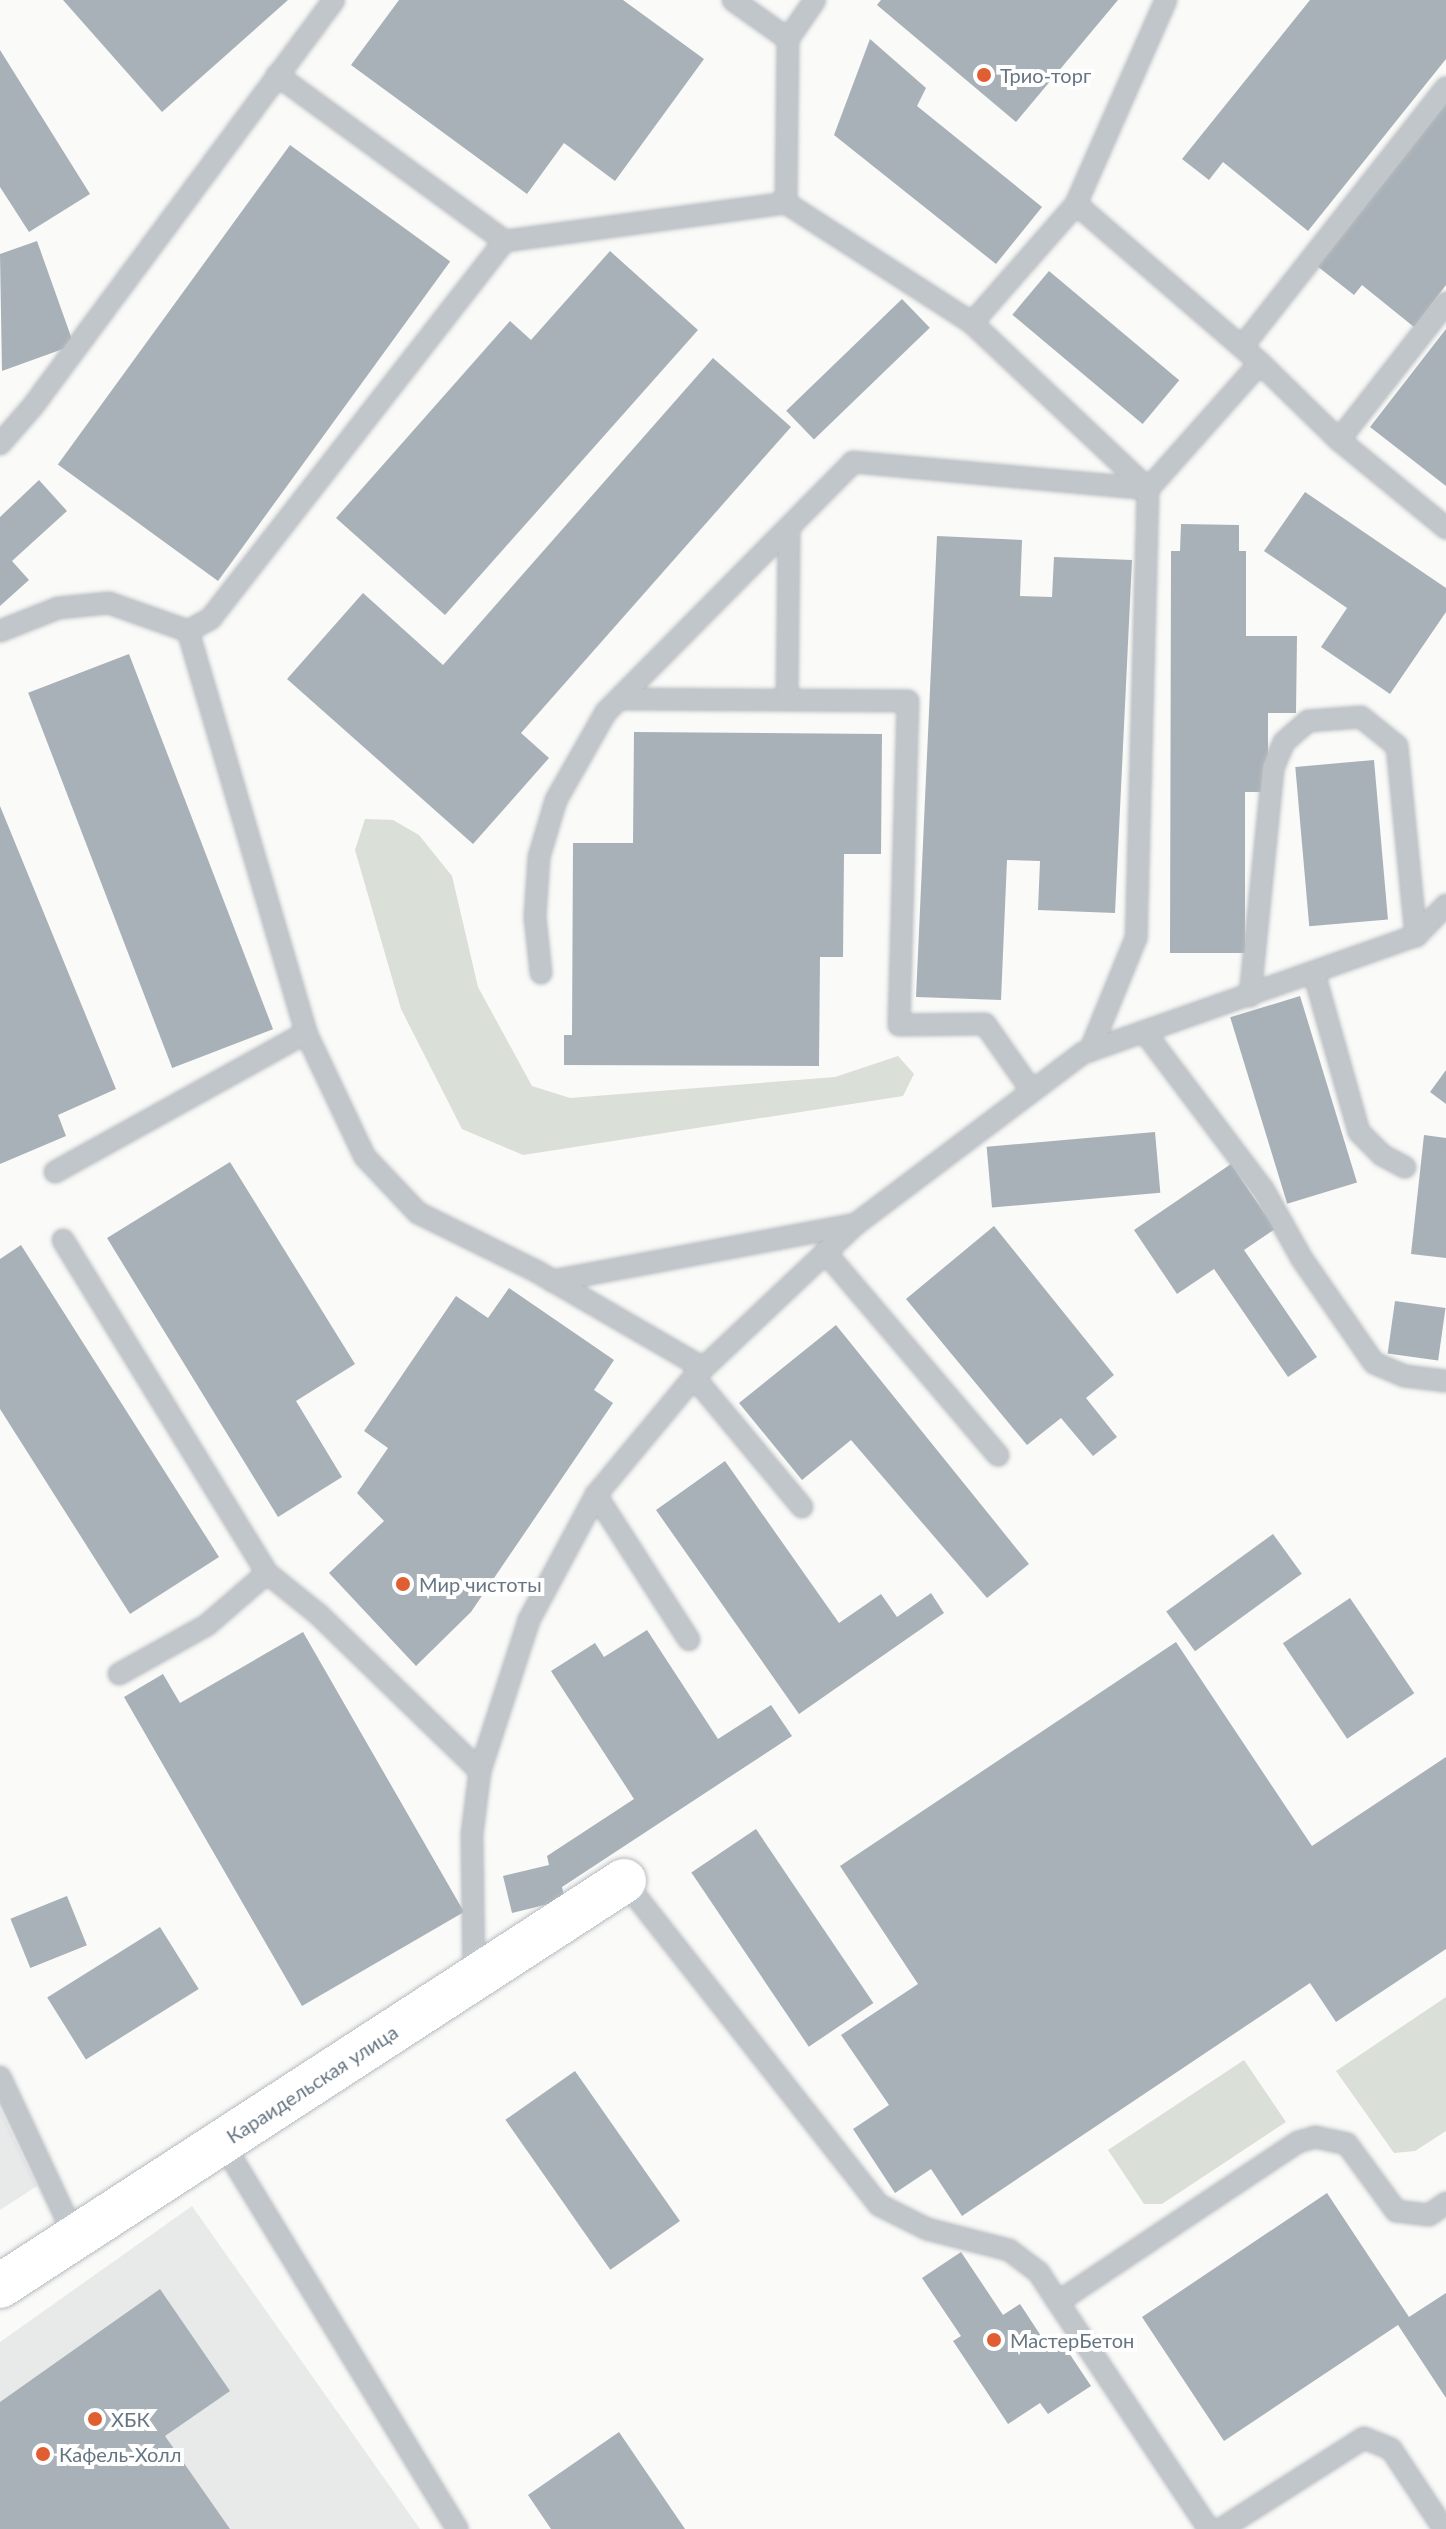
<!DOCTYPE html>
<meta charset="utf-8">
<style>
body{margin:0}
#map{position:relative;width:1446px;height:2529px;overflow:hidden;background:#fafaf8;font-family:Lato,sans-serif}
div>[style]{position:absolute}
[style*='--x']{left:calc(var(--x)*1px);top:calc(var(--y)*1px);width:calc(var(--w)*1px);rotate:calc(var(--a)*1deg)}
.built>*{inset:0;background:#e8e9e9}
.green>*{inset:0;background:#dadfd7}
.building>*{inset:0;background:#a8b1b7;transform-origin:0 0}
.roads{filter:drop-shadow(0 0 2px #b6bbc0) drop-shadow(0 0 2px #b6bbc0)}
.lane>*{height:20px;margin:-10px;padding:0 10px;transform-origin:10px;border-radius:10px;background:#c1c6ca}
.secondary>*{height:44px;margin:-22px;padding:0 22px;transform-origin:22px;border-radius:22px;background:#fff}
.dots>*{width:22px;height:22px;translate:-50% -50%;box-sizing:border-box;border:4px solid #fff;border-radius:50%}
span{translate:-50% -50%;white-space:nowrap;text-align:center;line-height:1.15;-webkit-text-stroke:8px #fff;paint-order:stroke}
.poi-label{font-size:20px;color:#667582}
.left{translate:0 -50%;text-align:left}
.street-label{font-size:20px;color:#667582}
</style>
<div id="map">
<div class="built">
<div style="clip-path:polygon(0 2109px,37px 2186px,0 2210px)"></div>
<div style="clip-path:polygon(192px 2206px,420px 2529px,0 2529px,0 2342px)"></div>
</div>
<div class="green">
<div style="clip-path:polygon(365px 819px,393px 820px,419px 835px,452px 876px,478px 987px,532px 1086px,570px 1098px,835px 1077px,898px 1056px,914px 1074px,903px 1096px,523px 1155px,462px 1129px,401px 1009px,355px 850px)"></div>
<div style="clip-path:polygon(1446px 1997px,1446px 2131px,1415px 2151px,1394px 2153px,1336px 2071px)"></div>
<div style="clip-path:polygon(1244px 2060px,1286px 2122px,1162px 2204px,1144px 2204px,1108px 2150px)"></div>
</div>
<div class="building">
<div style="clip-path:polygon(63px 0,288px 0,162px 112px)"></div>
<div style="clip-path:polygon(399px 0,623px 0,704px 59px,615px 181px,564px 143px,527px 194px,351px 65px)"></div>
<div style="clip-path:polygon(881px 0,1118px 0,1016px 122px,877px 5px)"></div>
<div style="clip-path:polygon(1310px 0,1446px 0,1446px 59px,1308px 231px,1223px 162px,1209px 180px,1182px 159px)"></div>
<div style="clip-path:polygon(870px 39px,926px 88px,917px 106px,1042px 207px,996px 264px,834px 135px)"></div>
<div style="clip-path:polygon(0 50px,90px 194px,29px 232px,0 187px)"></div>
<div style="clip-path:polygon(1446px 101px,1446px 285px,1414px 327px,1362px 285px,1354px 295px,1317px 266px)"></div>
<div style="left:290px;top:145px;width:198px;height:395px;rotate:36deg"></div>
<div style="clip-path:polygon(37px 241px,74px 345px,2px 371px,0 254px)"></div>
<div style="clip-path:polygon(610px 251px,698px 330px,445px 615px,336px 518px,510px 321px,531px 340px)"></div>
<div style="left:1049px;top:271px;width:170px;height:57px;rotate:40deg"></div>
<div style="left:902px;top:299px;width:40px;height:161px;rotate:46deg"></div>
<div style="clip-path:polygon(1446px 329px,1446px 486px,1370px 427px)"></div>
<div style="clip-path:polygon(713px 358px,791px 427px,521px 733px,549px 758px,473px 844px,287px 679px,363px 593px,443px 665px)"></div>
<div style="clip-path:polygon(39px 480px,67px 511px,12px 561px,29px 580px,0 606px,0 517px)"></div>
<div style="clip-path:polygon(1305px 492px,1446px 588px,1446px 612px,1390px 694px,1321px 647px,1347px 608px,1264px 551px)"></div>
<div style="clip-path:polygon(1181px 524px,1239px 525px,1239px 551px,1246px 551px,1246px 636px,1297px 636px,1296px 713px,1268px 713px,1268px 792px,1245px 792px,1245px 953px,1170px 953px,1171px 551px,1180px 551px)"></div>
<div style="clip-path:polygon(937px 536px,1022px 540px,1020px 596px,1052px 597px,1054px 557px,1132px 560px,1115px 913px,1038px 910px,1040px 861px,1007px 860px,1001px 1000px,916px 997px)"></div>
<div style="left:129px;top:654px;width:402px;height:108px;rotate:69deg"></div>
<div style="clip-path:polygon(634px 732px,882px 734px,881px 854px,844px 854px,843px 957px,820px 957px,819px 1066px,564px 1065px,564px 1035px,572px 1035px,573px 843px,633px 843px)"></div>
<div style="left:1374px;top:760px;width:160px;height:79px;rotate:85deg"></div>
<div style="clip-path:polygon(0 806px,116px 1089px,58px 1115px,66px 1136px,0 1164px)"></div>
<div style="left:1300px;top:996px;width:195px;height:73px;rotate:73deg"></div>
<div style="clip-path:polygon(1446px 1070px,1446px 1104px,1430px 1092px)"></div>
<div style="left:1155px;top:1132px;width:61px;height:169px;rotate:85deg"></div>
<div style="clip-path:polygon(1424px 1135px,1446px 1138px,1446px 1258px,1411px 1254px)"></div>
<div style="clip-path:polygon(230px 1162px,355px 1364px,296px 1401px,342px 1477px,278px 1517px,107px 1238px)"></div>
<div style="clip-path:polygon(1231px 1164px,1275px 1229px,1244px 1250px,1317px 1357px,1288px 1377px,1214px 1269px,1177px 1294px,1134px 1230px)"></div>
<div style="clip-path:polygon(994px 1226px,1114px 1375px,1086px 1398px,1117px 1437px,1093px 1456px,1061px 1418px,1027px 1445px,906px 1299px)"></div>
<div style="clip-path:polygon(21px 1245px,219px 1557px,130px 1614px,0 1409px,0 1259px)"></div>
<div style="clip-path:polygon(509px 1288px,614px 1360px,594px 1390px,613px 1403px,471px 1612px,416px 1666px,329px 1573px,384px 1521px,357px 1493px,388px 1448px,364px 1431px,456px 1296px,488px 1318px)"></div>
<div style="left:1395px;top:1301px;width:51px;height:53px;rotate:8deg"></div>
<div style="clip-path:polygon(836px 1325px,1029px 1564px,987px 1598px,851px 1440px,802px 1480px,739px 1403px)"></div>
<div style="clip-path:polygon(725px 1461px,839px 1623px,881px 1594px,897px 1617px,931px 1593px,944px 1613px,799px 1714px,656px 1510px)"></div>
<div style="left:1273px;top:1534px;width:49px;height:132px;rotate:54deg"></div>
<div style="left:1350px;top:1598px;width:115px;height:81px;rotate:56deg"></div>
<div style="clip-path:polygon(647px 1630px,718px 1739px,771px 1705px,792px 1736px,562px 1887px,565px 1900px,512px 1913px,503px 1876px,549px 1865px,547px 1856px,634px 1799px,551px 1671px,595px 1643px,604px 1657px)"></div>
<div style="clip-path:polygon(303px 1632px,464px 1912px,302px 2006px,124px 1697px,163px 1674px,180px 1703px)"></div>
<div style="clip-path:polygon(1176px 1642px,1312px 1846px,1446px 1757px,1446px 1949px,1336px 2022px,1310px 1983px,962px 2216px,931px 2169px,895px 2193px,853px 2129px,889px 2105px,841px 2035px,918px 1984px,840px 1866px)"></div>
<div style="left:756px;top:1829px;width:210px;height:78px;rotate:56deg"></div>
<div style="left:67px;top:1896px;width:53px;height:61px;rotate:68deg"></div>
<div style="left:160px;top:1927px;width:73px;height:133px;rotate:58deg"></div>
<div style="left:575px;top:2071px;width:183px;height:85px;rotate:55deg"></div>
<div style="clip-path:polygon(1327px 2193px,1409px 2317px,1446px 2293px,1446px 2398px,1398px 2325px,1224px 2441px,1142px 2317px)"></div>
<div style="clip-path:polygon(961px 2252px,1003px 2315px,1020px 2304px,1045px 2342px,1057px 2335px,1091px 2386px,1048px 2414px,1040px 2403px,1008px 2424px,953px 2341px,961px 2336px,922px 2278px)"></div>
<div style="clip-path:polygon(160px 2289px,230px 2391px,165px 2436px,230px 2529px,0 2529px,0 2402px)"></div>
<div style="clip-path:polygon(619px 2432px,685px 2529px,551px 2529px,528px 2495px)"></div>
</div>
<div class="roads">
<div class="lane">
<div style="--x:733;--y:0;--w:67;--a:35.3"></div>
<div style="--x:277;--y:75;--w:282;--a:36.1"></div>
<div style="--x:786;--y:203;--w:164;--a:-89.3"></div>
<div style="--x:788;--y:39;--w:47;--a:-55.3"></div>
<div style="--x:1076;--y:204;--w:243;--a:40.8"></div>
<div style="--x:1260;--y:363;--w:169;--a:131.6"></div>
<div style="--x:1148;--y:489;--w:449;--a:91.5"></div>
<div style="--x:1136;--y:938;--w:122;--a:112.2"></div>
<div style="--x:972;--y:323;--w:158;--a:-48.8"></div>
<div style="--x:1076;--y:204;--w:223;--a:-66.2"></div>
<div style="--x:1242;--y:347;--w:330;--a:-51.8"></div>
<div style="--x:1260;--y:363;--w:110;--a:44.3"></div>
<div style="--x:1339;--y:440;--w:139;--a:39.4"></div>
<div style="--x:1339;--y:440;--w:174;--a:-52"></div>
<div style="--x:0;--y:444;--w:50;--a:-49"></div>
<div style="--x:33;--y:406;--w:505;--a:-53.45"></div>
<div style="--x:0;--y:631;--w:62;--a:-21.6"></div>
<div style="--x:58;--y:608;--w:51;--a:-5.6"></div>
<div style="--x:109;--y:603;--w:84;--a:19.5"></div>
<div style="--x:188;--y:631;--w:419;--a:73.6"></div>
<div style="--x:306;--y:1033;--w:137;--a:64.6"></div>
<div style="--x:365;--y:1157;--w:77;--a:46.6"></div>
<div style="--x:418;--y:1213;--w:131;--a:26.2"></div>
<div style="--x:536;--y:1271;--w:193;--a:30.1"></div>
<div style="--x:188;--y:631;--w:26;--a:-29"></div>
<div style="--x:211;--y:618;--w:478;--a:-52.1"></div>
<div style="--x:505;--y:241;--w:284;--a:-7.7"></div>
<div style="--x:786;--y:203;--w:221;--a:32.8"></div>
<div style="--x:972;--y:323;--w:242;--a:43.3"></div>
<div style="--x:623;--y:699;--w:285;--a:0.4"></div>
<div style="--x:908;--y:701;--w:324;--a:91.6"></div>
<div style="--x:899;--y:1025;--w:86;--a:-0.7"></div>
<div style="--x:985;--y:1024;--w:82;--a:55"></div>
<div style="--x:787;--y:700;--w:173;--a:-89.3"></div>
<div style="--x:541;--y:973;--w:56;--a:-96.1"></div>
<div style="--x:535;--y:917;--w:60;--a:-86.2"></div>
<div style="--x:539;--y:857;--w:59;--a:-73.4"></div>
<div style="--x:556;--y:800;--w:101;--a:-60.4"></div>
<div style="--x:606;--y:712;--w:351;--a:-45.3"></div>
<div style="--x:853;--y:462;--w:296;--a:5.2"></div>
<div style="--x:1314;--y:973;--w:165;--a:74.2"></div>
<div style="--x:1359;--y:1132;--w:33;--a:45"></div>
<div style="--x:1382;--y:1155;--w:26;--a:28"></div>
<div style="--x:1250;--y:996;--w:229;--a:-84.2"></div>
<div style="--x:1273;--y:768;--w:28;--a:-67"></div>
<div style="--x:1284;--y:742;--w:32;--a:-41"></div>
<div style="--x:1308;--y:721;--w:53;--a:-4.3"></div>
<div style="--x:1361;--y:717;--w:46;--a:38.9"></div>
<div style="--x:1397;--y:746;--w:191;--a:84.3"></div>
<div style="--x:1146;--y:1034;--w:194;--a:53"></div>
<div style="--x:1263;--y:1189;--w:80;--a:60.9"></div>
<div style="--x:1302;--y:1259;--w:126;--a:55.3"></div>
<div style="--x:1374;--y:1363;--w:34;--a:23"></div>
<div style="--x:1405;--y:1376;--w:41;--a:7"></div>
<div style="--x:55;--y:1172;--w:287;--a:-29"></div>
<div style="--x:63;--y:1240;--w:391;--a:58.5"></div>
<div style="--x:267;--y:1573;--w:65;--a:38.8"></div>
<div style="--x:318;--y:1614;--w:226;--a:44.1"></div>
<div style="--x:825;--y:1252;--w:267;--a:49.6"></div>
<div style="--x:552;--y:1281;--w:309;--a:-10.6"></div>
<div style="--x:694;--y:1377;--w:169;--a:50.3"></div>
<div style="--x:596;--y:1495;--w:172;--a:57.3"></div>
<div style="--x:119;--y:1674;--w:101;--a:-29.1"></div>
<div style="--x:207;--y:1625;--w:79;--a:-40.9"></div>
<div style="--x:624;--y:1881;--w:412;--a:51.8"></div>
<div style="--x:879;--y:2205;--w:54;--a:26.6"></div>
<div style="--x:927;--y:2229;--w:85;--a:14.4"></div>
<div style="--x:1009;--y:2250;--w:38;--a:37"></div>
<div style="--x:1039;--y:2273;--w:35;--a:57"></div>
<div style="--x:1058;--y:2302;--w:288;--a:-33.7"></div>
<div style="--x:1298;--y:2142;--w:18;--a:-16"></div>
<div style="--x:1315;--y:2137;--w:33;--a:12"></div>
<div style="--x:1347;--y:2144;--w:83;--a:53.8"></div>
<div style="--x:1396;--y:2211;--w:33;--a:7"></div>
<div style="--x:1429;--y:2215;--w:21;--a:-35"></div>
<div style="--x:474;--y:1978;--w:144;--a:-90.8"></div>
<div style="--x:472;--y:1834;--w:64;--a:-82.8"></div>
<div style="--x:480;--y:1771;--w:159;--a:-72"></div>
<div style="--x:529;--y:1620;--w:142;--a:-61.8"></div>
<div style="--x:596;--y:1495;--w:153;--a:-50.3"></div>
<div style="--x:694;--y:1377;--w:223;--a:-43.4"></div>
<div style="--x:856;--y:1224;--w:284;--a:-37"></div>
<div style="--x:1083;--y:1053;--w:353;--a:-19.4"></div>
<div style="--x:1416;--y:936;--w:43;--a:-45.9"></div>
<div style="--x:0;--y:2077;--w:177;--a:64.9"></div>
<div style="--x:222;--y:2142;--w:453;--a:58.7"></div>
<div style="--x:1058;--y:2302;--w:273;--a:56.4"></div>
<div style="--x:1221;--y:2529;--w:169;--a:-32.5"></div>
<div style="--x:1364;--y:2438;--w:29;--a:22"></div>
<div style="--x:1391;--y:2449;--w:96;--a:56.5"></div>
</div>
<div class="secondary">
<div style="--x:0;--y:2286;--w:744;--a:-32.99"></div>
</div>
</div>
<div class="dots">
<div style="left:984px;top:75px;background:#e05e32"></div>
<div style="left:403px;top:1584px;background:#e05e32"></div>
<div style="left:994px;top:2340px;background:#e05e32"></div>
<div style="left:95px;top:2419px;background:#e05e32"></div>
<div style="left:43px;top:2454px;background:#e05e32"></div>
</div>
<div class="poi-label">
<span class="left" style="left:1000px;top:75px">Трио-торг</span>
<span class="left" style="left:419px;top:1584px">Мир чистоты</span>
<span class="left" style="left:1010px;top:2340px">МастерБетон</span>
<span class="left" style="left:111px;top:2419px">ХБК</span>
<span class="left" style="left:59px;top:2454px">Кафель-Холл</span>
</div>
<div class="street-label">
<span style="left:312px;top:2084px;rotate:-33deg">Караидельская улица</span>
</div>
</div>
